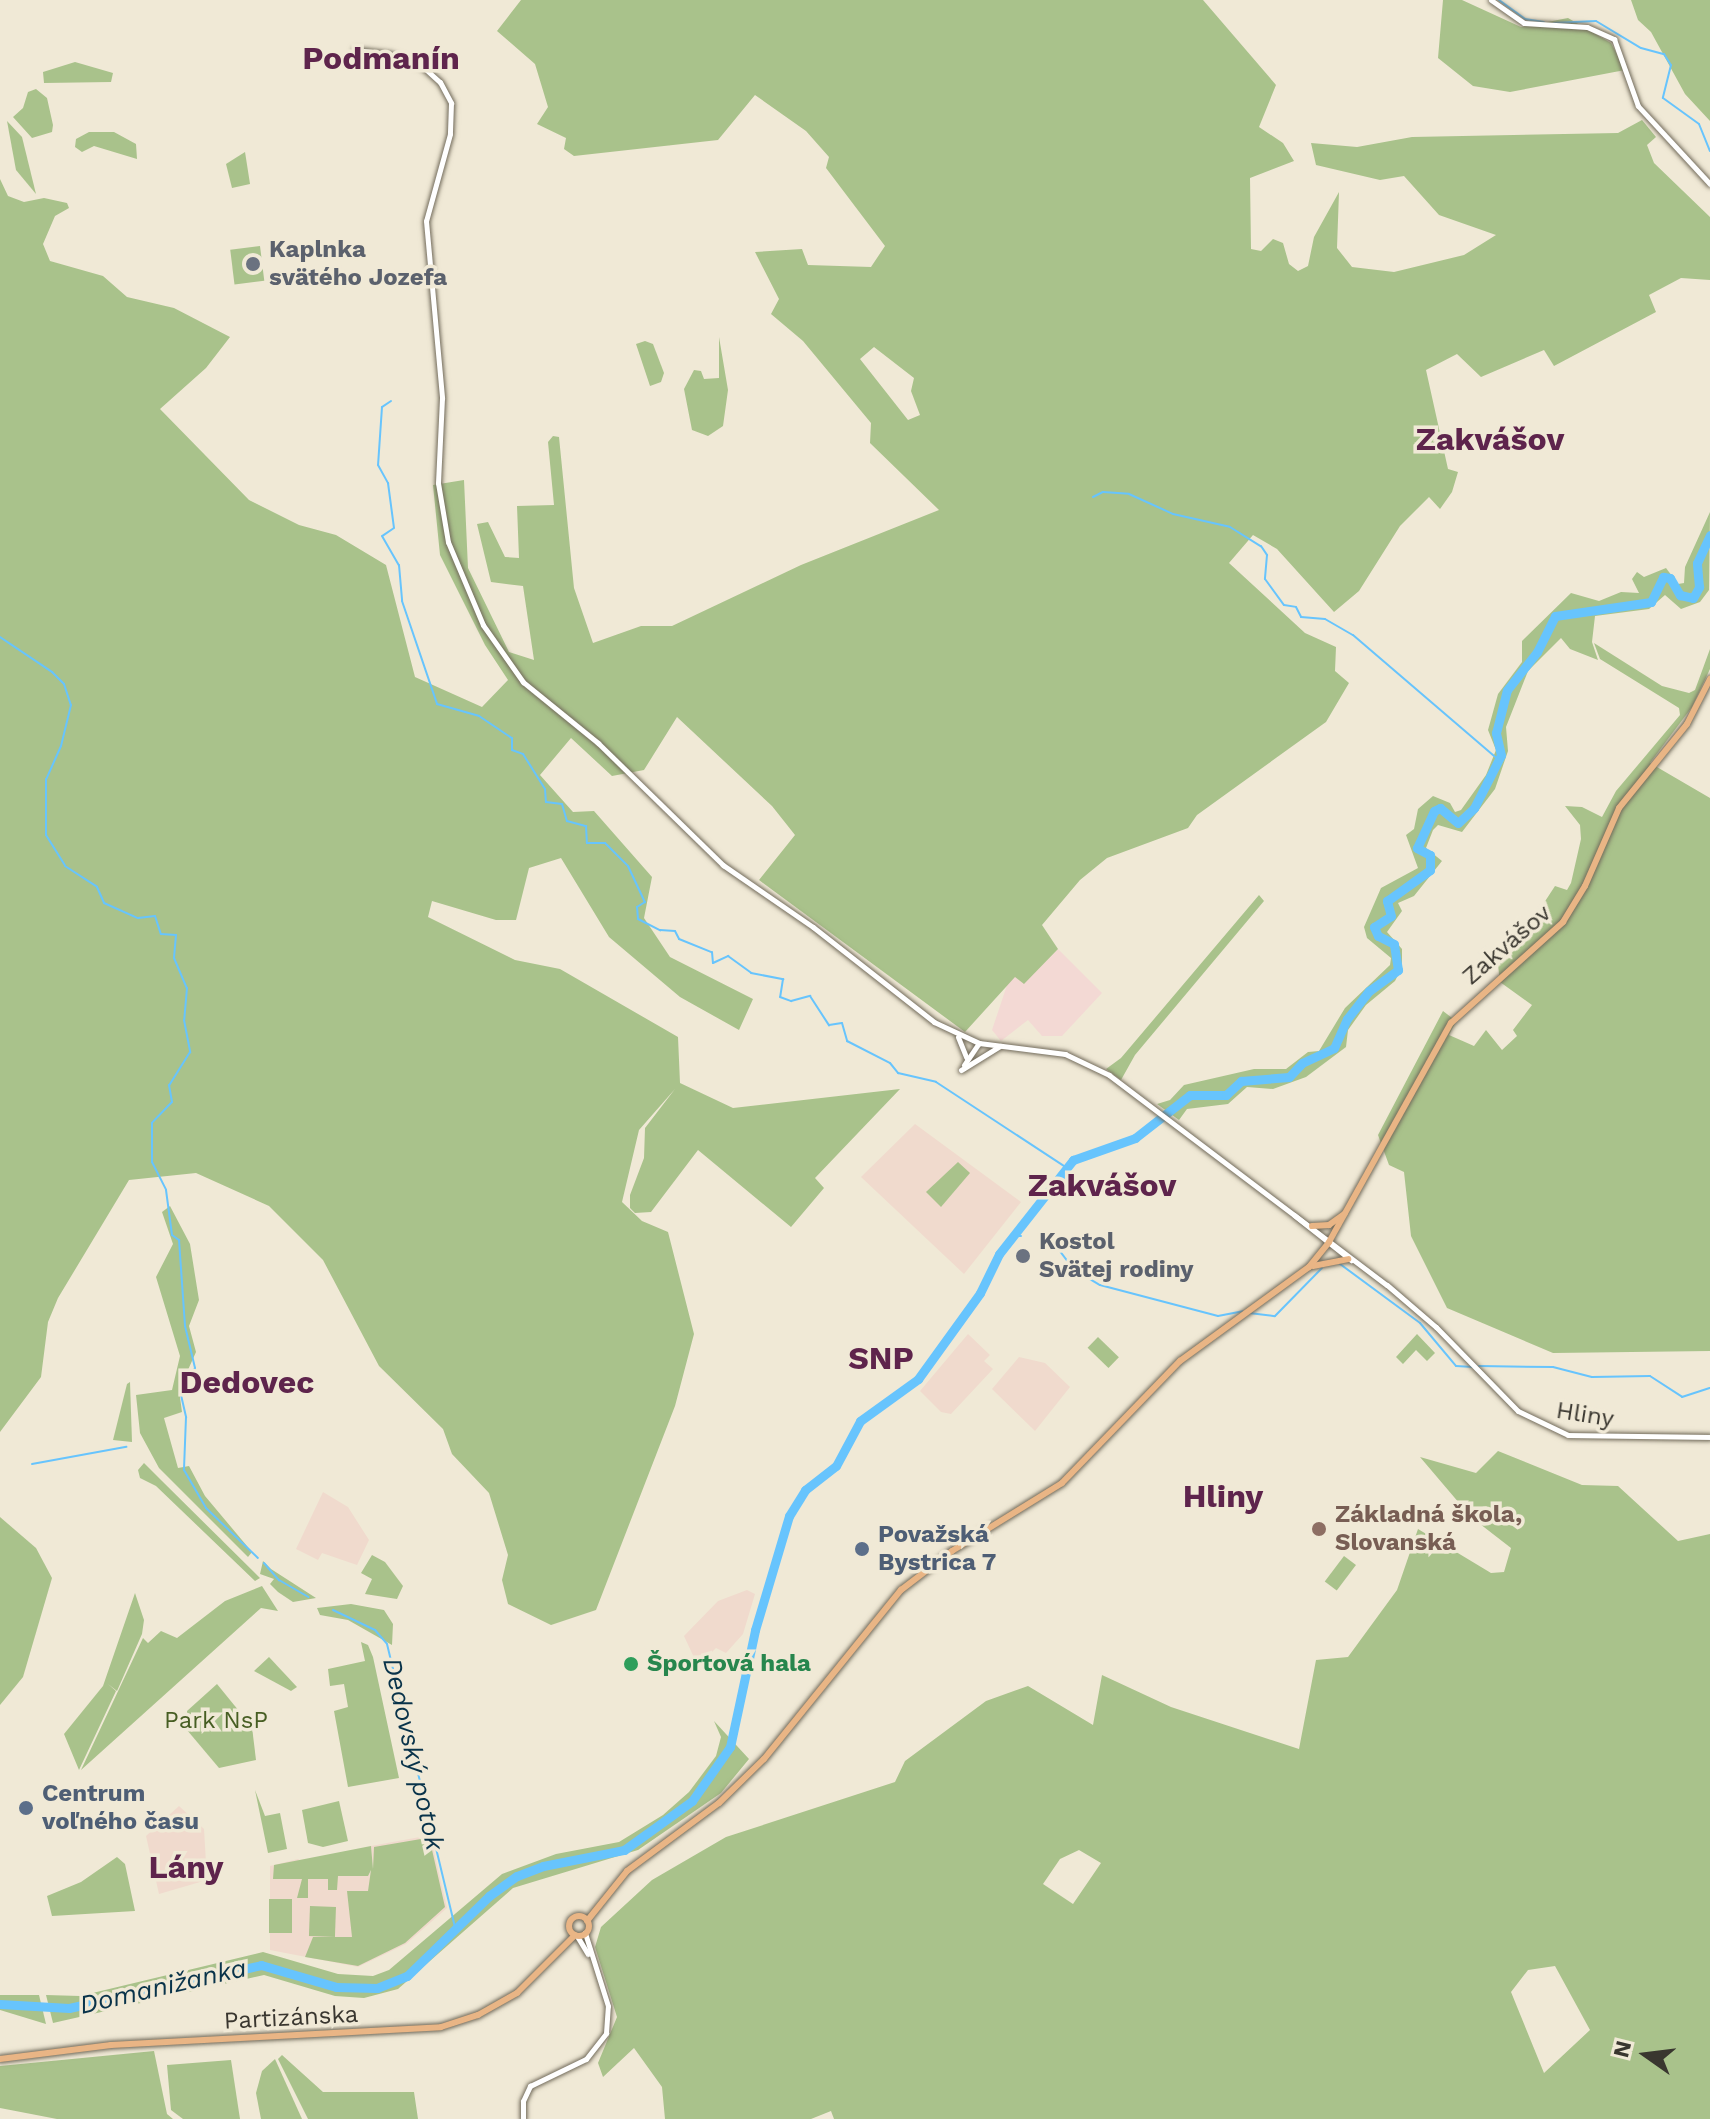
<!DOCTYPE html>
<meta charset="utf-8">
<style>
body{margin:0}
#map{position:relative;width:1710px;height:2119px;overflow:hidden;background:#f0e9d6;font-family:"Work Sans",sans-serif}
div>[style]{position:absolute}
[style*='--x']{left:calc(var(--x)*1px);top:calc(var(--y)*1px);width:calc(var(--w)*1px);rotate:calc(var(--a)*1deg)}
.industrial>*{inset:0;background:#f3d9d4}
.education>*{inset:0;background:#f0dacd}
.green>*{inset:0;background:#a9c28b;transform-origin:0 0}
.stream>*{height:2px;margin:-1px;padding:0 1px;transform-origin:1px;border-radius:1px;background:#67c4fd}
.river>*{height:9px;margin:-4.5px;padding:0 4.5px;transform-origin:4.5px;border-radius:4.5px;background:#67c4fd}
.roads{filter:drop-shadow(0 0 2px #726b5b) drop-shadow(0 0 2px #726b5b)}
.minor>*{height:5px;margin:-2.5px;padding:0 2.5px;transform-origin:2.5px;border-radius:2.5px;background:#fff}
.major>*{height:6px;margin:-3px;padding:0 3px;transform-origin:3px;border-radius:3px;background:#e9b585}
.major>.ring{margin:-3px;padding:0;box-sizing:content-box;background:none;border:6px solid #e9b585;border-radius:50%}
.dots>*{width:22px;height:22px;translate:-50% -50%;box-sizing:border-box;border:4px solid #f0e9d6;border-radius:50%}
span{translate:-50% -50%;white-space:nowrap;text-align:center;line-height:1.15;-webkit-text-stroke:7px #f0e9d6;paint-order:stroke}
.worship-label{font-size:24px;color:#5b616d;font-weight:700}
.left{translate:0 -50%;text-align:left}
.street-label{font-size:24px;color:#39362f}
.education-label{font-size:24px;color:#785e54;font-weight:700}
.service-label{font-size:24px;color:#4e5e75;font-weight:700}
.leisure-label{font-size:24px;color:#27864d;font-weight:700}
.park-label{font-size:24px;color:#475e23}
.water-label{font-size:26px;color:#09334a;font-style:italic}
.district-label{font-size:32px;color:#5e244c;font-weight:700}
.north{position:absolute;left:1606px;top:2015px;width:80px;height:80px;-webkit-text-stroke:6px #f0e9d6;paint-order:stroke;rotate:284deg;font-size:22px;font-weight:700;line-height:32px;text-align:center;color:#39362f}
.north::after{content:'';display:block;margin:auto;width:28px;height:36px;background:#39362f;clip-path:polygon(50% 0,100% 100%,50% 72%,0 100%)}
</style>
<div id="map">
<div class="industrial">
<div style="clip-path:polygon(1058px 949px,1102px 993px,1062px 1036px,1042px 1036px,1028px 1020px,1001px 1041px,992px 1030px,1007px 985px,1015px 976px,1024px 983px)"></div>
</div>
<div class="education">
<div style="clip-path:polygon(915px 1124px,1021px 1202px,964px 1274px,861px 1177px)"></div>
<div style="clip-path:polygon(968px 1334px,990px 1355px,984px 1361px,993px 1369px,951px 1414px,941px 1412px,920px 1391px)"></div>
<div style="clip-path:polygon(1019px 1357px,1045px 1363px,1070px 1387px,1035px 1431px,992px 1389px)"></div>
<div style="clip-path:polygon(323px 1492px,348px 1507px,369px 1540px,357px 1565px,322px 1553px,318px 1560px,296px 1549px)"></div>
<div style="clip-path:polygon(747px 1590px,755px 1594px,743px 1634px,726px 1653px,716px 1648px,698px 1666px,684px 1636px,718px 1601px)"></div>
<div style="clip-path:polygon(179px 1806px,204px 1829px,207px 1880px,159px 1894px,146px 1836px)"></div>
<div style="clip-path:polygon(420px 1837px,431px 1839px,447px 1908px,406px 1944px,358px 1967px,270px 1950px,270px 1866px,298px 1859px,328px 1876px,368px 1875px,373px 1869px,371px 1846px)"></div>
</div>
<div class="green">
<div style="clip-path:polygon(evenodd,521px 0,1203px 0,1276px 85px,1259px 127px,1283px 143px,1294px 161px,1250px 178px,1251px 249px,1261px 251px,1273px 239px,1283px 243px,1289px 264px,1298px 271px,1308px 266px,1314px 237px,1339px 192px,1337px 248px,1352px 267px,1394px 272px,1464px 255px,1496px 235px,1439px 215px,1404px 176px,1380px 180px,1316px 165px,1311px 143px,1357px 147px,1412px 137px,1618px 133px,1642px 120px,1656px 137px,1647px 145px,1654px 163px,1710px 217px,1710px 280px,1681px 278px,1649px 295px,1656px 312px,1554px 366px,1544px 350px,1481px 377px,1457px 354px,1426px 370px,1448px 469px,1458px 472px,1452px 492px,1440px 509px,1429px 497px,1400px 526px,1359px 591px,1334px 612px,1277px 549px,1253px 535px,1229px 563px,1305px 633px,1336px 647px,1335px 671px,1349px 683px,1326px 722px,1197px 815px,1188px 828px,1107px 858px,1080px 880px,1042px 925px,1058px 949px,1024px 984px,1015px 977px,965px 1032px,759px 880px,795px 835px,772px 806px,677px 717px,644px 770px,612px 776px,571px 738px,540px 775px,573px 812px,594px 811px,652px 877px,644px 918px,670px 957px,753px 999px,739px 1030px,680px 997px,609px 937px,561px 858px,529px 868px,516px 920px,496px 920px,432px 901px,428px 917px,515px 960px,560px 969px,678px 1037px,680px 1083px,733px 1108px,900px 1089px,815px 1178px,824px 1188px,791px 1227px,698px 1150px,651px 1212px,635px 1213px,630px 1208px,630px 1195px,644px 1158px,645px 1128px,675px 1089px,639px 1130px,622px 1202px,642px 1221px,668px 1232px,694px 1334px,675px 1406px,596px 1610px,551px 1625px,508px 1604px,502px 1580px,508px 1555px,489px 1493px,452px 1454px,443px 1429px,379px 1366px,323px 1260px,269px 1206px,196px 1173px,129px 1180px,58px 1298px,48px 1322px,41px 1377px,0 1432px,0 179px,8px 196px,24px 202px,44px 198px,67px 203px,69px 208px,55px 216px,43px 244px,50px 261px,103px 276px,127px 297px,174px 308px,230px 337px,206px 368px,160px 409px,249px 500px,299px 525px,336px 535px,386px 565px,415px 677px,482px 707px,508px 680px,485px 645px,440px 555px,433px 485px,464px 480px,468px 568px,509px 652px,534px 660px,523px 586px,491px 582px,477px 524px,488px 522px,505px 557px,519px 558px,517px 506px,554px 505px,548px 442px,553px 436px,559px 437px,574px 588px,593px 643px,641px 626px,672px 626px,801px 565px,939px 510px,870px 443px,871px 423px,803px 341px,771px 314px,779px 299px,755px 252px,802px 249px,808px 265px,871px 267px,885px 246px,826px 168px,829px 157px,806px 131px,755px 95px,718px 140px,574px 156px,564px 149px,566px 138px,537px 124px,548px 107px,535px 64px,497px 31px,521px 0,874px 347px,914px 378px,911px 391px,920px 415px,908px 420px,860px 359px,874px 347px)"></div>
<div style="clip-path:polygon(1443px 0,1462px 0,1521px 27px,1568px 18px,1611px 43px,1625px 70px,1510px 92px,1473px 86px,1438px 58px)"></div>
<div style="clip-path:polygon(1631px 0,1710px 0,1710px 121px,1685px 94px,1651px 32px,1638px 20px)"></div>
<div style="clip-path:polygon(75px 62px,113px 73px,111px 82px,44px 83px,43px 72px)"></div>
<div style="clip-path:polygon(36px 89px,47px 98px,53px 125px,52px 132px,32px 138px,13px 117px,23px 108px,28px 92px)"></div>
<div style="clip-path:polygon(7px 121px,22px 137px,36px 194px,16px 170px)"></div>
<div style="clip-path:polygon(89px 132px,114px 132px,136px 144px,137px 159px,94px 146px,82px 152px,75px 147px,76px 139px)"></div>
<div style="clip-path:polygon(245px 152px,250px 184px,232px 188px,226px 164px)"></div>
<div style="left:260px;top:246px;width:35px;height:30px;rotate:83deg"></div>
<div style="clip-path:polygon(719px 337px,728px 390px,723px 426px,708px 436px,692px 430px,684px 389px,694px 370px,701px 371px,704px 379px,719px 378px)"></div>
<div style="clip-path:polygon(645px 341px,653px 344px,664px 373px,661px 382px,650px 386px,636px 344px)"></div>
<div style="clip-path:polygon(1710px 512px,1709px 590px,1700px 602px,1681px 609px,1665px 595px,1649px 609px,1595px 616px,1592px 642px,1598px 660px,1570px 649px,1561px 638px,1528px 671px,1506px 727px,1508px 751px,1495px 789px,1462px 832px,1438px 825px,1433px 830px,1426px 848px,1442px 861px,1414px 896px,1398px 903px,1402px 911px,1387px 932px,1402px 949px,1402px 967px,1395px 981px,1366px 1005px,1348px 1030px,1346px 1047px,1306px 1077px,1273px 1089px,1247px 1087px,1228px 1104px,1187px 1109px,1179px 1120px,1157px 1104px,1170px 1100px,1184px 1085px,1254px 1069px,1286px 1069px,1308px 1052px,1319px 1051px,1345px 1008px,1390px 965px,1391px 958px,1367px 938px,1364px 927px,1381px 888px,1418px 868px,1406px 835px,1414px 829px,1418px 809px,1433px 796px,1450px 803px,1455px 812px,1461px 810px,1486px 775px,1496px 750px,1488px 730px,1498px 694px,1522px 662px,1522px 641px,1571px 593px,1599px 601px,1621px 592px,1639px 593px,1632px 579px,1637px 572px,1644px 577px,1666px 568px,1678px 584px,1684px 583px,1685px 567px)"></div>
<div style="clip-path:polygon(1594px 643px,1662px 686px,1689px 693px,1695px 690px,1710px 649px,1710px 669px,1692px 707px,1650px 763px,1710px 798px,1710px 1351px,1553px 1353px,1447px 1308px,1411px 1236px,1404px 1172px,1389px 1165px,1378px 1135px,1443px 1011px,1456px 1021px,1449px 1035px,1474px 1046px,1486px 1030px,1502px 1050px,1517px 1036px,1513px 1030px,1532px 1005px,1500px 982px,1498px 965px,1539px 928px,1540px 909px,1555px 886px,1567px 890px,1571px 883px,1581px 839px,1580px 825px,1565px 806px,1582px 807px,1602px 817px,1616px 791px,1680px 715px,1679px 708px,1600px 659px)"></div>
<div style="clip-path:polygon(1259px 895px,1264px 901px,1135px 1055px,1121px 1080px,1106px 1069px,1121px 1058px)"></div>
<div style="clip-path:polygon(958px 1162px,970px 1173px,941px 1207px,926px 1192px)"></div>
<div style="clip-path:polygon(170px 1206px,190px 1244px,199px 1300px,189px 1326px,196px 1352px,179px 1390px,182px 1412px,164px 1418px,178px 1468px,189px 1466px,205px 1496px,252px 1552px,248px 1557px,159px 1468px,140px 1433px,136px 1395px,172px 1390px,180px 1356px,156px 1277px,173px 1244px,162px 1212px)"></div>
<div style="clip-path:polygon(1417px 1334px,1435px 1353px,1427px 1361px,1416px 1350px,1403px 1364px,1396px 1357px)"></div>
<div style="left:1098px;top:1337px;width:29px;height:15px;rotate:44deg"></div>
<div style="clip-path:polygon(130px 1382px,132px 1442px,113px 1440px,127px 1384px)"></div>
<div style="clip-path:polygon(evenodd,1498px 1451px,1582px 1485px,1618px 1486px,1678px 1541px,1710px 1534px,1710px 2119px,834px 2119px,831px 2111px,811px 2119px,665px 2119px,662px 2087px,634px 2048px,603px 2077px,598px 2063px,617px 2017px,595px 1947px,601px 1927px,652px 1880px,726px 1837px,895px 1782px,905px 1761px,986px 1701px,1028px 1686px,1093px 1725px,1102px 1675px,1171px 1707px,1299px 1749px,1316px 1660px,1348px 1657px,1397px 1590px,1418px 1529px,1491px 1573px,1504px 1572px,1511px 1548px,1471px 1517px,1420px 1457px,1476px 1473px,1498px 1451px,1079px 1850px,1101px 1863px,1073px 1904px,1043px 1884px,1060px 1859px,1079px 1850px,1498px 1451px,1555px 1966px,1590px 2030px,1544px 2073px,1511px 1992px,1528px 1970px,1555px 1966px)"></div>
<div style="clip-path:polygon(144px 1463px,161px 1480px,260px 1578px,255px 1581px,156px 1486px,140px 1478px,138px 1470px)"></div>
<div style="clip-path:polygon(0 1517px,36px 1548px,52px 1578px,23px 1677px,0 1705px)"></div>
<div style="clip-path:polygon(372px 1555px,385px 1562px,403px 1586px,397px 1599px,365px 1594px,372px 1579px,361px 1573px)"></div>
<div style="left:1344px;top:1556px;width:15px;height:32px;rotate:37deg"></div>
<div style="clip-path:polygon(263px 1561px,271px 1569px,316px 1598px,293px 1602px,278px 1592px,270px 1584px,274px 1579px,260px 1574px)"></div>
<div style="clip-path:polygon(262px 1586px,278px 1611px,261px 1608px,81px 1770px,143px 1638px,148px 1643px,161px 1631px,177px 1638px,225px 1601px)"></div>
<div style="clip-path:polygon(135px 1593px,144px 1620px,142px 1634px,117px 1691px,108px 1684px,116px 1691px,79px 1770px,64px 1734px,103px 1686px)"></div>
<div style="clip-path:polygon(351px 1604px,384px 1610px,393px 1624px,392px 1645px,348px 1620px,320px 1615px,317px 1608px)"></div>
<div style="clip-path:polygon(361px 1642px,368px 1645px,373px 1657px,399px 1778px,348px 1787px,334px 1711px,348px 1707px,344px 1684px,330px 1686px,328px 1669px,365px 1661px)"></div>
<div style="clip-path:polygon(269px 1657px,297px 1687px,291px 1691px,254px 1671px)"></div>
<div style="clip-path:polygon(217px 1684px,252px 1727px,256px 1760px,219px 1768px,187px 1730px,187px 1711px)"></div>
<div style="clip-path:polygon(714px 1721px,749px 1759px,721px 1793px,638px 1850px,513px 1888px,398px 1989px,364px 1998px,335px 1996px,264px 1975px,53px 2023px,46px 1995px,80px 1996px,263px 1952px,338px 1974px,373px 1976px,389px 1970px,502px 1874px,556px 1854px,619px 1842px,663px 1815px,689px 1792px,716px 1756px,721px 1737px)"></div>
<div style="clip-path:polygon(255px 1790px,265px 1816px,280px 1813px,287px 1849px,268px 1853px)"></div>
<div style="clip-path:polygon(339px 1801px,348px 1841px,323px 1847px,308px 1843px,302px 1810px)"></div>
<div style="clip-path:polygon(421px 1839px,430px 1841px,445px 1907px,405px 1943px,358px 1966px,305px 1957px,313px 1937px,352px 1937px,347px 1891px,368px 1891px,371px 1870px,368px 1876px,338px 1876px,337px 1890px,328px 1890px,328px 1879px,308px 1879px,308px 1898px,297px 1898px,302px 1879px,273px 1879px,274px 1865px,371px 1846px,373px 1869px,374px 1847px)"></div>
<div style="clip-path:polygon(117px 1857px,125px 1864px,135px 1911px,52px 1916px,47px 1896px,81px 1882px)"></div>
<div style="left:269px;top:1899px;width:23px;height:34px"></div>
<div style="left:310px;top:1906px;width:26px;height:30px;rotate:2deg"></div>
<div style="clip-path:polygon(0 1995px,39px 1995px,46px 2024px,0 2010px)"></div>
<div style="clip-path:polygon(154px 2051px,167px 2114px,173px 2119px,57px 2119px,0 2108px,0 2066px)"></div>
<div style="clip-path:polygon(282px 2055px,323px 2092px,414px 2092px,418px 2119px,308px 2119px,278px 2059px)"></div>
<div style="clip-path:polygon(275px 2059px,302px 2119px,261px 2119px,256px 2093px,262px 2071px)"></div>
<div style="clip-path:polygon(231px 2060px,240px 2119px,183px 2119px,171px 2110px,167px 2065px)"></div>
</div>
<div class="stream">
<div style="--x:1499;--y:0;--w:32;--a:36"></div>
<div style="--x:1525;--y:19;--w:19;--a:9"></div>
<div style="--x:1554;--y:23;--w:42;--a:-2.7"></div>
<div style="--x:1596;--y:21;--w:52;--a:31"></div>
<div style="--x:1641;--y:48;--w:24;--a:15"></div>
<div style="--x:1664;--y:54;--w:13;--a:58"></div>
<div style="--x:1671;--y:65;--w:34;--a:104"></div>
<div style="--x:1663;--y:98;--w:44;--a:35.8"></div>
<div style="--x:1699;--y:124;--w:29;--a:68"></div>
<div style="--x:391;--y:401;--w:11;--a:146"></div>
<div style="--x:382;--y:407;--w:58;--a:93.9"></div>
<div style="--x:378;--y:465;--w:21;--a:61"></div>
<div style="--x:388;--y:483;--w:45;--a:82.4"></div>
<div style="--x:394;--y:528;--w:14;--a:146"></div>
<div style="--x:382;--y:536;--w:34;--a:60"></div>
<div style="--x:399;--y:565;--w:36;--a:85"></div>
<div style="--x:402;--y:601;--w:109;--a:71.2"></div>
<div style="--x:437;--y:704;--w:44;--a:15.9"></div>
<div style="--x:479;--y:716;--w:40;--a:34"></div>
<div style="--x:512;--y:738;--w:12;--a:90"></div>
<div style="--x:512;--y:750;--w:12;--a:20"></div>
<div style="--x:523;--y:754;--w:41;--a:57.8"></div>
<div style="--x:545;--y:789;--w:13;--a:86"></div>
<div style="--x:546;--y:802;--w:16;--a:7"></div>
<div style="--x:562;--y:804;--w:18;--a:74"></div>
<div style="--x:567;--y:821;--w:20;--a:15"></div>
<div style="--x:586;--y:826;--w:17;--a:87"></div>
<div style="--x:587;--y:843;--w:18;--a:0"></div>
<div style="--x:605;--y:843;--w:33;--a:45"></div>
<div style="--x:628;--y:866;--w:40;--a:65"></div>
<div style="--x:645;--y:902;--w:9;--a:148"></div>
<div style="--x:637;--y:907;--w:12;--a:85"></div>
<div style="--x:638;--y:919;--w:25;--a:27"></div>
<div style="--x:660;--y:930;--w:15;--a:4"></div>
<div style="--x:675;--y:931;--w:9;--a:63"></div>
<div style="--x:679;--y:939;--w:35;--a:22"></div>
<div style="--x:712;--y:952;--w:11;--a:85"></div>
<div style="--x:713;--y:963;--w:17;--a:-25"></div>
<div style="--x:728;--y:956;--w:29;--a:36"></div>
<div style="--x:751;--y:973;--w:33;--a:11"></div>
<div style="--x:783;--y:979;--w:18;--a:99"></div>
<div style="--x:780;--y:997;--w:12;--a:20"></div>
<div style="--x:791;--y:1001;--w:20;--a:-15"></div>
<div style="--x:810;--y:996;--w:35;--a:57"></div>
<div style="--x:829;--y:1025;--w:13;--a:-9"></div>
<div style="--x:842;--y:1023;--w:19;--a:74"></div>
<div style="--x:847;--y:1041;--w:48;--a:27.1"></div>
<div style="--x:890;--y:1063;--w:13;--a:51"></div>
<div style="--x:898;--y:1073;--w:39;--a:13"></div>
<div style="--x:936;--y:1082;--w:157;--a:33.3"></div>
<div style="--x:1093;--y:497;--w:11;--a:-27"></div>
<div style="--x:1103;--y:492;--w:26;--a:4"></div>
<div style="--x:1129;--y:494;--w:48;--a:24.4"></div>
<div style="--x:1173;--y:514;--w:58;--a:12.8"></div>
<div style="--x:1230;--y:527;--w:36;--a:32"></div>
<div style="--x:1261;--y:546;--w:11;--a:56"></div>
<div style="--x:1267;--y:555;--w:24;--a:95"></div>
<div style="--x:1265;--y:579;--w:32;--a:54"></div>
<div style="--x:1284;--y:605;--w:12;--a:9"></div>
<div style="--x:1296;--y:607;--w:11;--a:63"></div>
<div style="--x:1301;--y:617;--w:24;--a:5"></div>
<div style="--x:1325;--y:619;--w:32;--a:30"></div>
<div style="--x:1353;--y:635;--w:192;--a:40.6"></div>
<div style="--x:0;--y:637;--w:63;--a:33.9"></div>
<div style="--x:52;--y:672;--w:17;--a:45"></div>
<div style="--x:64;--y:684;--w:22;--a:72"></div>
<div style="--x:71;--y:705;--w:42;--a:103.7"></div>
<div style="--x:61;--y:746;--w:36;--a:114"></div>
<div style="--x:46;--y:779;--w:56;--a:90"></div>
<div style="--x:46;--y:835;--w:36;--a:58"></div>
<div style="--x:65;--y:866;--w:38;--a:33"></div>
<div style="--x:97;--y:887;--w:17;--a:66"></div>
<div style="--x:104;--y:903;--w:37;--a:24"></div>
<div style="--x:138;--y:918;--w:17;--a:-7"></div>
<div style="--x:155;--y:916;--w:19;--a:72"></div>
<div style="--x:161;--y:934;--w:15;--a:4"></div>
<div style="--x:176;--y:935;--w:23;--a:95"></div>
<div style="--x:174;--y:958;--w:33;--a:67"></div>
<div style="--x:187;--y:988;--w:32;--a:95"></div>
<div style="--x:184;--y:1020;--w:33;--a:79"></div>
<div style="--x:190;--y:1052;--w:39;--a:122"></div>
<div style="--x:169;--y:1085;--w:17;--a:80"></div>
<div style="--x:172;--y:1102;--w:29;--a:134"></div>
<div style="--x:152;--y:1123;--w:39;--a:90"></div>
<div style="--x:152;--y:1162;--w:31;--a:63"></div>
<div style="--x:166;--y:1190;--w:45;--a:82.4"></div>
<div style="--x:172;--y:1235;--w:9;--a:36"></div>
<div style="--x:179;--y:1240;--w:86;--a:86"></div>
<div style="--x:185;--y:1326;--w:43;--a:76.6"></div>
<div style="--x:195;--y:1368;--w:30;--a:117"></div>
<div style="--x:181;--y:1395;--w:23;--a:77"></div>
<div style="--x:186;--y:1417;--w:53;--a:92.2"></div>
<div style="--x:184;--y:1470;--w:44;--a:59.9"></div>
<div style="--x:206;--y:1508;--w:72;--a:43.9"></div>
<div style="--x:1013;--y:1236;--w:8;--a:0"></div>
<div style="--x:1050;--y:1238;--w:39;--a:53"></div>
<div style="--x:1073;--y:1269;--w:31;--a:31"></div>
<div style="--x:1100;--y:1285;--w:122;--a:14.7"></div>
<div style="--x:1218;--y:1316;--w:25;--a:-11"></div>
<div style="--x:1340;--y:1264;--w:99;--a:36.4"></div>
<div style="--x:1420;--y:1323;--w:56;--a:50.1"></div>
<div style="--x:1456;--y:1366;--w:17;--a:3"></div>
<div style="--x:1249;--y:1313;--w:26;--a:7"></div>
<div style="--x:1275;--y:1316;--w:67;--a:-45.6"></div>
<div style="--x:1479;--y:1366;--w:74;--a:0.8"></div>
<div style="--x:1553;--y:1367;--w:40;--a:14.4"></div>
<div style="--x:1592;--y:1377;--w:58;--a:-1"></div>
<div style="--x:1650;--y:1376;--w:38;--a:33"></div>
<div style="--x:1682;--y:1397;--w:29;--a:-18"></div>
<div style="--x:32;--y:1464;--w:96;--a:-10.3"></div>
<div style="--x:264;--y:1563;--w:23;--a:49"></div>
<div style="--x:279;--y:1580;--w:34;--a:30"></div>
<div style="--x:333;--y:1610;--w:47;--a:25.5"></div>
<div style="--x:375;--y:1630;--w:18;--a:49"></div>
<div style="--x:387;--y:1644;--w:291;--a:76.5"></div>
</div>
<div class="river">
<div style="--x:0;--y:2004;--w:69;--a:3.3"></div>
<div style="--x:69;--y:2008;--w:197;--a:-12.6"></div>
<div style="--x:261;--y:1965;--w:78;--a:16.3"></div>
<div style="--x:336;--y:1987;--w:41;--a:1.4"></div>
<div style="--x:377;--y:1988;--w:32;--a:-22"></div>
<div style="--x:407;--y:1976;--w:115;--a:-44.3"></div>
<div style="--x:489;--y:1896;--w:34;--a:-36"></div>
<div style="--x:517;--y:1876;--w:28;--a:-21"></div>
<div style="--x:543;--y:1866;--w:83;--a:-11.2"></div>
<div style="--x:624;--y:1850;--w:84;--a:-35.8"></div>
<div style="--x:692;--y:1801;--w:66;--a:-54.9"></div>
<div style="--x:730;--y:1747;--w:120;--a:-77.9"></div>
<div style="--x:755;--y:1630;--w:119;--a:-73.4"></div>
<div style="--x:789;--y:1516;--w:31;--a:-58"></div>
<div style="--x:805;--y:1490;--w:39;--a:-38"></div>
<div style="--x:836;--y:1466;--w:51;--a:-61.9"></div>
<div style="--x:860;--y:1421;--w:72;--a:-35.9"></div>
<div style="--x:918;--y:1379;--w:106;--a:-54.2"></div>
<div style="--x:980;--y:1293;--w:43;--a:-64"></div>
<div style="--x:999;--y:1254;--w:120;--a:-51.8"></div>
<div style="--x:1073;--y:1160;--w:66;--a:-19.5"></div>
<div style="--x:1135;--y:1138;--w:70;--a:-38"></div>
<div style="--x:1190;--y:1095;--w:36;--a:0"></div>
<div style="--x:1226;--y:1095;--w:21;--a:-43"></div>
<div style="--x:1241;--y:1081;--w:48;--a:-4.8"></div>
<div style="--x:1289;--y:1077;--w:19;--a:-47"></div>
<div style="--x:1302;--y:1063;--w:35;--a:-25"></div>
<div style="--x:1334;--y:1048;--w:32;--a:-66"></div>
<div style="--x:1347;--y:1019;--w:36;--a:-52"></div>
<div style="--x:1369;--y:991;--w:36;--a:-36"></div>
<div style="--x:1398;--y:970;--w:26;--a:-99"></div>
<div style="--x:1394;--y:944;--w:18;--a:-153"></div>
<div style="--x:1378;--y:936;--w:10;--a:-114"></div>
<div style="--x:1374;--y:927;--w:20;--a:-33"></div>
<div style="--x:1391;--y:916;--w:16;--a:-105"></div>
<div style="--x:1387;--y:901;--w:53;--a:-35.8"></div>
<div style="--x:1430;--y:870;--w:15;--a:-90"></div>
<div style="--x:1430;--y:855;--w:15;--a:-152"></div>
<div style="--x:1417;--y:848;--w:41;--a:-65.3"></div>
<div style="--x:1434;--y:811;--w:7;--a:-27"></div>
<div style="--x:1440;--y:808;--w:23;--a:40"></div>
<div style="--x:1458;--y:823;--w:22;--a:-43"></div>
<div style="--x:1474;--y:808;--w:59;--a:-63"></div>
<div style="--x:1501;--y:755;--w:23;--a:-103"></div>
<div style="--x:1496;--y:733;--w:44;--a:-75.7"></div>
<div style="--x:1507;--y:690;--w:48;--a:-51.7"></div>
<div style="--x:1537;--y:652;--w:40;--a:-63.4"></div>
<div style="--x:1555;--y:616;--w:97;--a:-8.3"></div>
<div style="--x:1651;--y:602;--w:28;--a:-64"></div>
<div style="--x:1663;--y:577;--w:7;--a:8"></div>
<div style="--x:1670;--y:578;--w:20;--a:60"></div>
<div style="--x:1680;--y:595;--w:13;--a:13"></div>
<div style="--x:1693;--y:598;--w:13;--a:-61"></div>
<div style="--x:1699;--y:587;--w:24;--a:-95"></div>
<div style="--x:1697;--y:563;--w:31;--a:-65"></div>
</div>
<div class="roads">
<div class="minor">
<div style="--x:1491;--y:0;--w:40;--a:34.9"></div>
<div style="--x:1524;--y:23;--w:63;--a:3.6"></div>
<div style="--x:1587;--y:27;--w:30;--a:24"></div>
<div style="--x:1614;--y:39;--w:71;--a:70.3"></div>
<div style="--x:1638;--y:106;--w:106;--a:47.3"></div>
<div style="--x:355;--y:50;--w:34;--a:7"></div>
<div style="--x:389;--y:54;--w:35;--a:20"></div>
<div style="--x:422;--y:66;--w:24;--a:42"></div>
<div style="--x:440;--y:82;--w:24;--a:62"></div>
<div style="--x:451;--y:103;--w:31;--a:92"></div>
<div style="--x:450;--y:134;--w:90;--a:105.4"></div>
<div style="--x:426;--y:221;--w:178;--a:84.8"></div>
<div style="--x:442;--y:398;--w:85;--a:92.7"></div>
<div style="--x:438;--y:483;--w:60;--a:80.4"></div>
<div style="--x:448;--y:542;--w:90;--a:67.1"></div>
<div style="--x:483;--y:625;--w:70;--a:54.9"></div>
<div style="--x:523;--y:682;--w:97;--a:39.1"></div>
<div style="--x:598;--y:743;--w:175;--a:44.3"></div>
<div style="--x:723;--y:865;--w:109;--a:34.6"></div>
<div style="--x:813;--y:927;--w:154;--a:38.1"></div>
<div style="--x:934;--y:1022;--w:50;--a:25"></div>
<div style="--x:979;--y:1043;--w:87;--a:7.3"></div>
<div style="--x:1065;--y:1054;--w:49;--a:25.5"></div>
<div style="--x:1109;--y:1075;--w:348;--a:37.1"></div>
<div style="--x:1387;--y:1285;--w:65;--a:40.6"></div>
<div style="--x:1436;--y:1327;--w:117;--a:45.7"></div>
<div style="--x:1518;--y:1411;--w:55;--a:25.6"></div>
<div style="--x:1568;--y:1435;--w:142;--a:0.8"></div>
<div style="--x:958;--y:1037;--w:22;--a:68"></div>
<div style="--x:964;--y:1065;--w:25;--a:-56"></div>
<div style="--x:961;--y:1070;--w:46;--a:-31.6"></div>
<div style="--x:1294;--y:1215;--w:73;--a:38.3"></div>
<div style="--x:577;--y:1936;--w:21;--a:59"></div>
<div style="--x:523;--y:2119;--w:18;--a:-90"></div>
<div style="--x:523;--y:2101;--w:17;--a:-65"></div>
<div style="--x:530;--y:2086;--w:62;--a:-25.7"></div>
<div style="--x:586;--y:2059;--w:33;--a:-52"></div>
<div style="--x:606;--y:2033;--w:27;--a:-86"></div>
<div style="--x:608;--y:2006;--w:77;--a:-107.5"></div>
</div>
<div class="major">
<div style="--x:1312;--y:1226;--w:17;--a:-3"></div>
<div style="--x:1329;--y:1225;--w:19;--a:-36"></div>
<div style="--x:1313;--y:1266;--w:36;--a:-11"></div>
<div class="ring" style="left:569px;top:1916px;width:14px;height:14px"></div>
<div style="--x:587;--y:1921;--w:64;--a:-51.3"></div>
<div style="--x:627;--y:1871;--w:114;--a:-36.5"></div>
<div style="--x:719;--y:1803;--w:63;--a:-44.4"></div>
<div style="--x:764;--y:1759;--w:218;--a:-51"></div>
<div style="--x:901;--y:1590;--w:64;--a:-37.4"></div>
<div style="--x:952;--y:1551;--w:129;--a:-31.7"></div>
<div style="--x:1062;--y:1483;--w:170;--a:-46"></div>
<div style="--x:1180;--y:1361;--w:160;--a:-36.1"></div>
<div style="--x:1309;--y:1267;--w:32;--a:-51"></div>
<div style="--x:1329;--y:1242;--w:251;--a:-60.9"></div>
<div style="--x:1451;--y:1023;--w:151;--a:-42"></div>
<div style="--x:1563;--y:922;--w:42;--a:-58.6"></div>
<div style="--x:1585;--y:886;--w:85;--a:-66.4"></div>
<div style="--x:1619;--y:808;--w:108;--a:-51"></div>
<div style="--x:1687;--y:724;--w:51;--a:-62.9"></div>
<div style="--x:0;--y:2059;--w:112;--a:-7.2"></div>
<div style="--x:111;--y:2045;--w:330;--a:-3.1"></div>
<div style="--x:441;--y:2027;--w:39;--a:-18"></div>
<div style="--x:478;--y:2015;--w:45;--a:-29.4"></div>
<div style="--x:517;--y:1993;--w:82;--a:-45"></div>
</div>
</div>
<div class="dots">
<div style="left:253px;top:264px;background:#6b7280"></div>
<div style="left:1023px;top:1256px;background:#6b7280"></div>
<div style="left:1319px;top:1529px;background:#8d6e63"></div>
<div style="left:862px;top:1549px;background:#5c6f8a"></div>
<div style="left:631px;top:1664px;background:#2e9e5b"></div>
<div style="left:26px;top:1808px;background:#5c6f8a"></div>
</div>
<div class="worship-label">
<span class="left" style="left:269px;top:264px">Kaplnka<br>svätého Jozefa</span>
<span class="left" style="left:1039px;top:1256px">Kostol<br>Svätej rodiny</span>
</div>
<div class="street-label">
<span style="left:1507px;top:945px;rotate:-41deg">Zakvášov</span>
<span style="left:1585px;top:1415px;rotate:9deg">Hliny</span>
<span style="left:291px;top:2018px;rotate:-3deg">Partizánska</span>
</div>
<div class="education-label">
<span class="left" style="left:1335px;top:1529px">Základná škola,<br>Slovanská</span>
</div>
<div class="service-label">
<span class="left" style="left:878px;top:1549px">Považská<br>Bystrica 7</span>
<span class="left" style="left:42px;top:1808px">Centrum<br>voľného času</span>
</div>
<div class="leisure-label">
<span class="left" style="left:647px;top:1664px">Športová hala</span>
</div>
<div class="park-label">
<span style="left:216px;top:1721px">Park NsP</span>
</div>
<div class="water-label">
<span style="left:413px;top:1754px;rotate:77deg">Dedovský potok</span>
<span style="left:163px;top:1987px;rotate:-13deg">Domanižanka</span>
</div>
<div class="district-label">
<span style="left:381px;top:58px">Podmanín</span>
<span style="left:1490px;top:439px">Zakvášov</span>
<span style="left:1102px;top:1185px">Zakvášov</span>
<span style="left:881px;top:1358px">SNP</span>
<span style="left:247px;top:1382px">Dedovec</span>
<span style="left:1223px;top:1496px">Hliny</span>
<span style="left:186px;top:1867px">Lány</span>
</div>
<div class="north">N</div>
</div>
